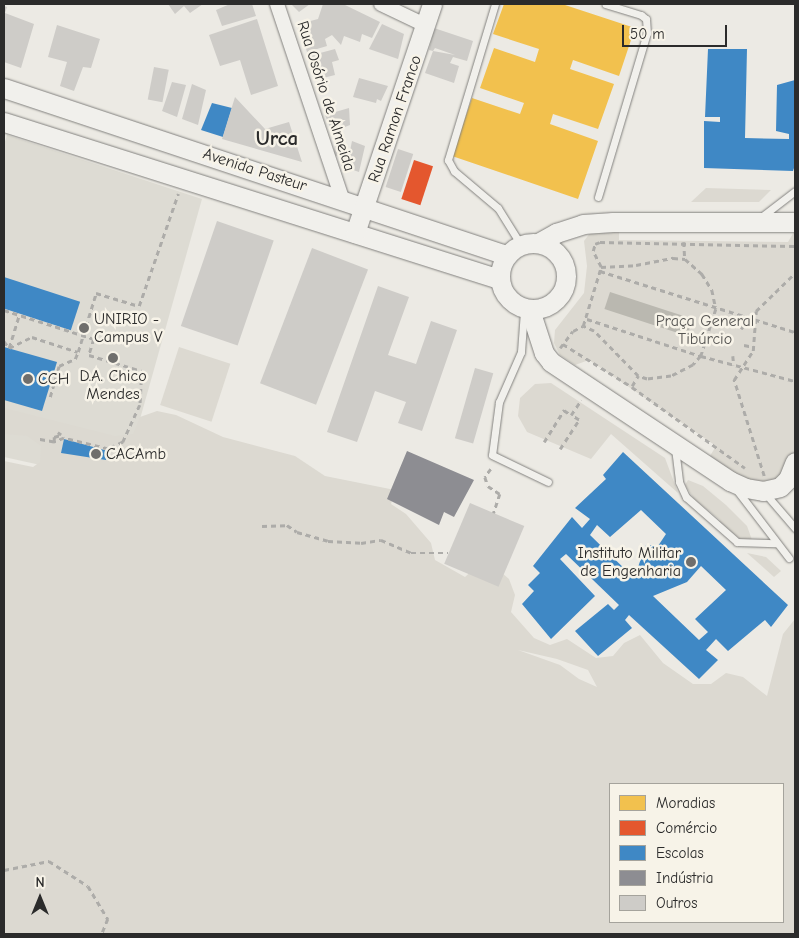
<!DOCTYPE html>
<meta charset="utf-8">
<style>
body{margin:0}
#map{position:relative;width:799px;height:938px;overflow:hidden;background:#eceae4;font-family:"Comic Neue",sans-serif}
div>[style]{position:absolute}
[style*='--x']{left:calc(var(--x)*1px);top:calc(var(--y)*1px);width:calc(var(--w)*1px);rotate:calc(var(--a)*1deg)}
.built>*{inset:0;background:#dddbd3}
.green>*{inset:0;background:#dcd9d1;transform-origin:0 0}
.water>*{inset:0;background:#bab8b0;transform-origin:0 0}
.homes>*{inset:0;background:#f2c14e}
.shops>*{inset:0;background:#e4572e;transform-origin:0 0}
.schools>*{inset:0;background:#3f88c5;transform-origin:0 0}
.industry>*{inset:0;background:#8d8d92}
.building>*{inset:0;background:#ceccc8;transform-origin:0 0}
.path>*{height:2.5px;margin-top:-1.25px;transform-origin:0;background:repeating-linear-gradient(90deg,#adaca9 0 5px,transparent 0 9px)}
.roads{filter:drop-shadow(0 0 1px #82817e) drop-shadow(0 0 1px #82817e)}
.lane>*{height:7px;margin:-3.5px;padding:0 3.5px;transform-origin:3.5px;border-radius:3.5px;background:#f1f0ec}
.street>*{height:14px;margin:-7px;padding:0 7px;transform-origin:7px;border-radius:7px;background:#f1f0ec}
.secondary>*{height:19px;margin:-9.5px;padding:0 9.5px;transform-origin:9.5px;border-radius:9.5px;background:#f1f0ec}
.secondary>.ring{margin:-9.5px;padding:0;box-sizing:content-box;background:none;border:19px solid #f1f0ec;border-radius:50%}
.dots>*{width:14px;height:14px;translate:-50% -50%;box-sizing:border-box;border:2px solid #f7f3e8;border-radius:50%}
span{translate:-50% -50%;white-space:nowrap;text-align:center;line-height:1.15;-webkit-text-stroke:5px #f7f3e8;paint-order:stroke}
.street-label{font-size:16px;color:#2b2b2b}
.poi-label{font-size:16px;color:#2b2b2b}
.left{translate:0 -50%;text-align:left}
.right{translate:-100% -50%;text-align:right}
.park-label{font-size:16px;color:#545351}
.district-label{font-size:21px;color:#2b2b2b;font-weight:700}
.frame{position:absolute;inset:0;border:5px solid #2b2b2b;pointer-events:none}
.legend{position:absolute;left:609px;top:783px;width:175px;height:140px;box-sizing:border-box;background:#f7f3e8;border:1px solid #a5a39c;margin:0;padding:6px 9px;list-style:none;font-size:15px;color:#2b2b2b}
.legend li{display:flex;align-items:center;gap:10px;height:25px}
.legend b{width:25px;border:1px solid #a5a39c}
.north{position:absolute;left:15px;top:873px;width:50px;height:50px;-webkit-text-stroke:4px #f7f3e8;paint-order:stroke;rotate:0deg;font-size:14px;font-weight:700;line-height:20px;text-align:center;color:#2b2b2b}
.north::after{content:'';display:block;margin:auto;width:18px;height:22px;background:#2b2b2b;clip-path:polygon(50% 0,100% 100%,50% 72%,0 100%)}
.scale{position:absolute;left:622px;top:25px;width:105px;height:22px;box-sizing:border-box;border:2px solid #2b2b2b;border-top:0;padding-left:6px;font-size:15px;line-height:18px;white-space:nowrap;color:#2b2b2b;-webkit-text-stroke:4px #f7f3e8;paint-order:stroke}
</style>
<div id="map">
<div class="built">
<div style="clip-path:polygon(7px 135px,202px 199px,122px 483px,4px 457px,4px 145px)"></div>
</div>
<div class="green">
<div style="clip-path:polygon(706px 188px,771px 190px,759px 202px,691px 202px)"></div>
<div style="clip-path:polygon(593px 229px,619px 229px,619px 240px,788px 242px,795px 230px,795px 479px,752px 487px,710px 456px,716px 446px,589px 360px,575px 365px,560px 355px,554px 343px,555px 330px,584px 293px,587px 266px,584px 241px)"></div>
<div style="left:179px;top:347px;width:54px;height:61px;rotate:18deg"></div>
<div style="clip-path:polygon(551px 383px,665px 458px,678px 493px,611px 434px,591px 459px,527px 432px,518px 416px,520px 398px,535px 384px)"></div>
<div style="clip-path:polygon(evenodd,4px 408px,115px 436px,133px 434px,140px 417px,157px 411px,176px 415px,223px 437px,295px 456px,325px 476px,395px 490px,391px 504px,406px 514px,431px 543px,435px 560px,465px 577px,478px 565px,495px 567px,509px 579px,515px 595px,511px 612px,534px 638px,550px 645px,567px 639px,596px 658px,613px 656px,624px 643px,640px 635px,663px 663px,693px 684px,711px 684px,726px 673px,743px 677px,767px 696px,783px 634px,795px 619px,795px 934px,4px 934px,4px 461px,33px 467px,40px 462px,41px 446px,27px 436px,4px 434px,4px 408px,518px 650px,557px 659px,588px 670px,597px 687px,579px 679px,560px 665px,518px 650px,4px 408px,610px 784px,783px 784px,783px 922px,610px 922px,610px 784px)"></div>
<div style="clip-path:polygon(688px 480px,703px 486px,726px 505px,747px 526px,752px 540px,742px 540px,718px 523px,720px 520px,694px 499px,685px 485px)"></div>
<div style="clip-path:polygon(747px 553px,766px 557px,781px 571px,774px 577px)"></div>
</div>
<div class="water">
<div style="left:610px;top:292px;width:87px;height:18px;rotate:18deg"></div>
</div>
<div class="homes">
<div style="clip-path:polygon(504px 4px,562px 4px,635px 28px,619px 76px,573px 60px,570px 69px,614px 84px,598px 129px,553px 114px,550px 124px,598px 141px,578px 199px,452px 156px,472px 98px,520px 114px,524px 103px,480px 88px,494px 48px,535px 62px,539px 49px,493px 34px)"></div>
</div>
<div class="shops">
<div style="left:414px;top:160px;width:20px;height:41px;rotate:18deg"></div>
</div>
<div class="schools">
<div style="clip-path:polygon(708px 49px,747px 49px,745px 138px,789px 139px,789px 134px,776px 131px,777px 85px,795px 80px,795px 165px,793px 171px,704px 168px,704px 121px,720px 122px,720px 117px,705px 117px)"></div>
<div style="clip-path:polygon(212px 103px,232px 108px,223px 137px,201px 130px)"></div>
<div style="left:4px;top:277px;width:80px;height:30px;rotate:18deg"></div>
<div style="clip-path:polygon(4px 347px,57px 362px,42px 411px,4px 400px)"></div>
<div style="clip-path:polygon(64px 439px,108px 451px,106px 460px,61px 453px)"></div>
<div style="clip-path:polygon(evenodd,623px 452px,788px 605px,771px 627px,765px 620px,728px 651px,716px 639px,706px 650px,718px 660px,699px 679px,629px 615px,625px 620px,632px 628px,598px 656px,575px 631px,608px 604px,614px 610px,619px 605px,566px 554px,560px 559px,595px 596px,551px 639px,522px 604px,534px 591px,528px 585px,540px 573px,533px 566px,572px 517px,582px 528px,590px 519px,575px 508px,606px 479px,603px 475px,623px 452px,641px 510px,666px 534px,658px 546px,646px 545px,634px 578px,590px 535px,597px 525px,610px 537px,641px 510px,623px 452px,701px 566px,726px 590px,695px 619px,708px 632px,699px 640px,653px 596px,687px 582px,701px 566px)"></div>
</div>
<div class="industry">
<div style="clip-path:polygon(407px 451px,474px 480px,454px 517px,444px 512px,439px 525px,387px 499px)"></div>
</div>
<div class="building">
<div style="clip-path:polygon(168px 4px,203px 4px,190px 13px,184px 6px,175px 14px)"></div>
<div style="clip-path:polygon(230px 4px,252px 4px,256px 16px,222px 26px,216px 10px)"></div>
<div style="clip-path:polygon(291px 4px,310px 4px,299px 12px)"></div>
<div style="clip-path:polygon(323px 4px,343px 4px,380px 22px,372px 38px,362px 34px,360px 42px,344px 36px,341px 45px,332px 35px,325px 39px,327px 46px,307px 52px,299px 24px,318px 19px)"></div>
<div style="clip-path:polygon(4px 6px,7px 7px,5px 13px,34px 24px,21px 68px,4px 62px)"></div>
<div style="clip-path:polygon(257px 19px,278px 86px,251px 95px,240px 60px,220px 66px,209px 35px)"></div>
<div style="clip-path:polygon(382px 24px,404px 34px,398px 59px,369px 49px)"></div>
<div style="clip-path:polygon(57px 25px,100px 39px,91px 68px,83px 67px,74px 91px,60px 86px,67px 62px,48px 57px)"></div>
<div style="clip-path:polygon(evenodd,434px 28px,473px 41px,467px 61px,453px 57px,450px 63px,459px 66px,454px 83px,425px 73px,433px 51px,429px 50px,434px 28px,435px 48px,455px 55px,433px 51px,435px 48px)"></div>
<div style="clip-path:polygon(335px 49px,339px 60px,332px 62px,335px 75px,319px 79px,309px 56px)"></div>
<div style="left:154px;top:67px;width:15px;height:33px;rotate:11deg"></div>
<div style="clip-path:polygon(359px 78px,388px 86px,381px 101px,377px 99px,376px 103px,353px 97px)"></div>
<div style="clip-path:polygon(172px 82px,186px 85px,177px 117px,162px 111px)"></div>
<div style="clip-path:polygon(192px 84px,206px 90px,198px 125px,182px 119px)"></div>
<div style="clip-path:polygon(235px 97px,265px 129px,289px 122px,302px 162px,222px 139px)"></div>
<div style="clip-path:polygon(349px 108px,350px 125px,332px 132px,325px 115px)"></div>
<div style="clip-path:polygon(352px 141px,365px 146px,359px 172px,341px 166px,344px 158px,333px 155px,335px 146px,350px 151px)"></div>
<div style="left:398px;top:149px;width:16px;height:40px;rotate:18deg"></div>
<div style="left:217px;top:221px;width:60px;height:111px;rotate:19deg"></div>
<div style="left:312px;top:248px;width:60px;height:145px;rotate:21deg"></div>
<div style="clip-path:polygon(378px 286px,409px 297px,388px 355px,416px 364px,431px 321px,457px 330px,422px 431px,398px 423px,406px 402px,375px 391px,357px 442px,327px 432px)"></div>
<div style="left:475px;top:368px;width:19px;height:73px;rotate:16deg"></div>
<div style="left:470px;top:503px;width:59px;height:66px;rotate:23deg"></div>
</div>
<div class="path">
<div style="--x:684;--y:242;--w:17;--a:87"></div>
<div style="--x:673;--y:258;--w:12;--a:5"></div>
<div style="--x:685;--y:259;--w:23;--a:41"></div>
<div style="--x:702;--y:274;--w:19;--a:58"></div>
<div style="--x:712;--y:290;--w:19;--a:78"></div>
<div style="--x:716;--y:309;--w:49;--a:107.7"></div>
<div style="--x:701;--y:356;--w:12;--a:132"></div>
<div style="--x:693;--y:365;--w:25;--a:153"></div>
<div style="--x:671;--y:376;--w:24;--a:173"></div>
<div style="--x:647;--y:379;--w:9;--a:-162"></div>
<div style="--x:638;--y:376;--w:63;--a:-134.4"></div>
<div style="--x:594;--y:331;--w:12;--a:-156"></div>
<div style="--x:583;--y:326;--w:62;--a:-73"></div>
<div style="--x:601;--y:267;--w:35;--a:-3"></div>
<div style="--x:636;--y:265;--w:38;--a:-11"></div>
<div style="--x:601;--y:267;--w:18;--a:-117"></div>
<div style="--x:593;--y:251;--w:7;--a:-74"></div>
<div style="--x:595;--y:244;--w:5;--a:-22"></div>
<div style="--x:600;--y:242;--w:195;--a:1.2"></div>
<div style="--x:600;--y:271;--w:204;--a:17.4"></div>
<div style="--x:4;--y:310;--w:95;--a:17.9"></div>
<div style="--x:94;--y:339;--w:17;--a:107"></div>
<div style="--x:89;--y:355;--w:55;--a:16.8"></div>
<div style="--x:142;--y:371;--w:34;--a:93"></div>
<div style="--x:140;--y:405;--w:41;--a:114.7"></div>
<div style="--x:123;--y:442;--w:17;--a:155"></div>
<div style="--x:108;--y:449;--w:45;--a:-166"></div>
<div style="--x:64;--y:438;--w:11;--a:158"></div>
<div style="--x:54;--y:442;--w:17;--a:-170"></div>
<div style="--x:587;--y:319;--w:120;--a:18"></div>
<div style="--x:701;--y:356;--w:97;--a:14.9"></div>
<div style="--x:741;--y:329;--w:12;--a:-55"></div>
<div style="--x:4;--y:341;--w:9;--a:54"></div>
<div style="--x:9;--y:348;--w:25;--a:-26"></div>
<div style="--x:32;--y:337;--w:48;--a:18.1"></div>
<div style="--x:78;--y:352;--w:62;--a:-73"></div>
<div style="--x:96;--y:293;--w:45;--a:16.8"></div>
<div style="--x:139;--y:306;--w:119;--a:-70.8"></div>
<div style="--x:563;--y:344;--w:81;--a:31.9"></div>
<div style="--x:632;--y:387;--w:139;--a:35.6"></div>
<div style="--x:744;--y:345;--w:10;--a:11"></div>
<div style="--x:9;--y:348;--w:34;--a:-73"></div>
<div style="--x:560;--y:348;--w:21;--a:-53"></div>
<div style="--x:573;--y:331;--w:11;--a:-27"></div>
<div style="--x:733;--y:356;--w:9;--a:84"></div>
<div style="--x:632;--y:386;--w:12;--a:-59"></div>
<div style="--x:50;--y:397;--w:32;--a:-74"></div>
<div style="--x:59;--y:366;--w:17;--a:-24"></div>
<div style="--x:75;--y:359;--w:8;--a:-67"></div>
<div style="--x:54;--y:442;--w:5;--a:-90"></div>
<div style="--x:54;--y:437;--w:7;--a:-16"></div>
<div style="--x:61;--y:435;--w:4;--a:-146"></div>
<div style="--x:544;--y:442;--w:38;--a:-58"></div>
<div style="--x:564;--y:410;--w:9;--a:36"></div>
<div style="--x:571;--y:415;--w:18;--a:-56"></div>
<div style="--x:560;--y:449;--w:35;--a:-57"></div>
<div style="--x:579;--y:420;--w:9;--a:-148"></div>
<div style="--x:491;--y:469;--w:10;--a:127"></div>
<div style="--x:485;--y:477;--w:9;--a:72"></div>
<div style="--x:488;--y:486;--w:14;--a:34"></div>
<div style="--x:500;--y:494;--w:20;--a:108"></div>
<div style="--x:764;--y:476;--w:101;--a:-107.4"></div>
<div style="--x:734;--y:380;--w:35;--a:-57"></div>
<div style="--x:753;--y:351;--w:40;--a:-85.7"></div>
<div style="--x:756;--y:311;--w:54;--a:-44.3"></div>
<div style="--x:262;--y:526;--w:25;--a:-2"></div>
<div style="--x:287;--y:525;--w:12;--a:35"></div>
<div style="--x:297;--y:532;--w:32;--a:16"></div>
<div style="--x:328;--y:541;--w:33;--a:3"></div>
<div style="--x:361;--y:543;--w:20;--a:-9"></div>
<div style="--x:381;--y:540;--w:33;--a:23"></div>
<div style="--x:411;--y:553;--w:37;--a:0"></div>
<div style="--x:4;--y:870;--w:46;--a:-11.3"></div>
<div style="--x:49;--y:861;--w:46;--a:32.7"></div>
<div style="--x:88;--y:886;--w:39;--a:59"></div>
<div style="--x:108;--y:919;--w:16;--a:112"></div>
</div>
<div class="roads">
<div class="lane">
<div style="--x:495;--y:4;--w:163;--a:106.8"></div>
<div style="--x:448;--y:160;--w:13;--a:61"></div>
<div style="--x:454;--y:171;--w:57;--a:40.1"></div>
<div style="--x:498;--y:208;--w:44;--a:58.1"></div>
<div style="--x:598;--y:197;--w:171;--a:-73.4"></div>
<div style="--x:647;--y:33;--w:14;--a:-94"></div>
<div style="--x:646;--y:19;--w:6;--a:-141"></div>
<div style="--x:641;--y:15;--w:37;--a:-163"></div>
<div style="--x:760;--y:218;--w:44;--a:-37.6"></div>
<div style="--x:524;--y:311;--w:41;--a:94.2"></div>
<div style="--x:521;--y:352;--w:55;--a:113.7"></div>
<div style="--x:499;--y:402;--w:53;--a:97.5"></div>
<div style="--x:492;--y:455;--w:62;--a:25.7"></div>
<div style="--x:675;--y:448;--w:34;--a:83"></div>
<div style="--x:679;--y:482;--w:17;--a:65"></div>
<div style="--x:686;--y:497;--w:68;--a:41.4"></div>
<div style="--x:737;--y:542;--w:38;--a:2"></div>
<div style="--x:736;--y:489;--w:87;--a:52.5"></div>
<div style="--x:764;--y:492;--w:48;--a:49.3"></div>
</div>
<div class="street">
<div style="--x:277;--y:4;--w:205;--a:71.5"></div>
<div style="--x:381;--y:4;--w:51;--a:25.6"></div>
</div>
<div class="secondary">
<div style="--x:4;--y:88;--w:529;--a:18.4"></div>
<div style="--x:4;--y:122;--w:519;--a:17.6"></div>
<div style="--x:355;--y:233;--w:242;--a:-71.4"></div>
<div class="ring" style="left:500px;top:243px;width:47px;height:47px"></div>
<div style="--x:538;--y:243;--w:21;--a:-29"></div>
<div style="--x:556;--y:233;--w:28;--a:-18"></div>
<div style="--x:583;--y:224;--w:30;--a:-4"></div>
<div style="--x:613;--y:222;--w:182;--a:0"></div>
<div style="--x:530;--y:310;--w:45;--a:72"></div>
<div style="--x:544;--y:353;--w:11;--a:52"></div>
<div style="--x:551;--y:362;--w:215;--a:33.6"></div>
<div style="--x:730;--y:481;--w:17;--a:24"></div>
<div style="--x:746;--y:488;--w:17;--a:10"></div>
<div style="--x:763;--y:491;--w:17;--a:-13"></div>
<div style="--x:780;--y:487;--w:11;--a:-45"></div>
<div style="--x:788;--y:479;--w:18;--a:-68"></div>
</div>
</div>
<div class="dots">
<div style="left:84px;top:328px;background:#6f6e6c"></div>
<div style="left:113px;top:358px;background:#6f6e6c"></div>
<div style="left:28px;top:379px;background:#6f6e6c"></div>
<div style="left:96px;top:454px;background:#6f6e6c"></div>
<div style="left:691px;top:562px;background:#6f6e6c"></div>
</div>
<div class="street-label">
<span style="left:326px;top:96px;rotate:72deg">Rua Osório de Almeida</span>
<span style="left:395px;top:119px;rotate:-71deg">Rua Ramon Franco</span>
<span style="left:255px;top:170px;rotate:18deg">Avenida Pasteur</span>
</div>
<div class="poi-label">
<span class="left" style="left:94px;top:328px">UNIRIO -<br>Campus V</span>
<span style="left:113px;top:385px">D.A. Chico<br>Mendes</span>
<span class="left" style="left:38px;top:379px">CCH</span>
<span class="left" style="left:106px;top:454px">CACAmb</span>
<span class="right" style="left:681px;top:562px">Instituto Militar<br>de Engenharia</span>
</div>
<div class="park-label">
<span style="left:705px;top:330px">Praça General<br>Tibúrcio</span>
</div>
<div class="district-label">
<span style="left:277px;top:138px">Urca</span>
</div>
<div class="frame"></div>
<ul class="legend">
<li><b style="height:14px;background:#f2c14e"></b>Moradias</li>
<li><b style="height:14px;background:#e4572e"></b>Comércio</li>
<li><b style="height:14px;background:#3f88c5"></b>Escolas</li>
<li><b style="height:14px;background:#8d8d92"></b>Indústria</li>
<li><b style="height:14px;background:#ceccc8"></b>Outros</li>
</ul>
<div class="north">N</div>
<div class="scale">50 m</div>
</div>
